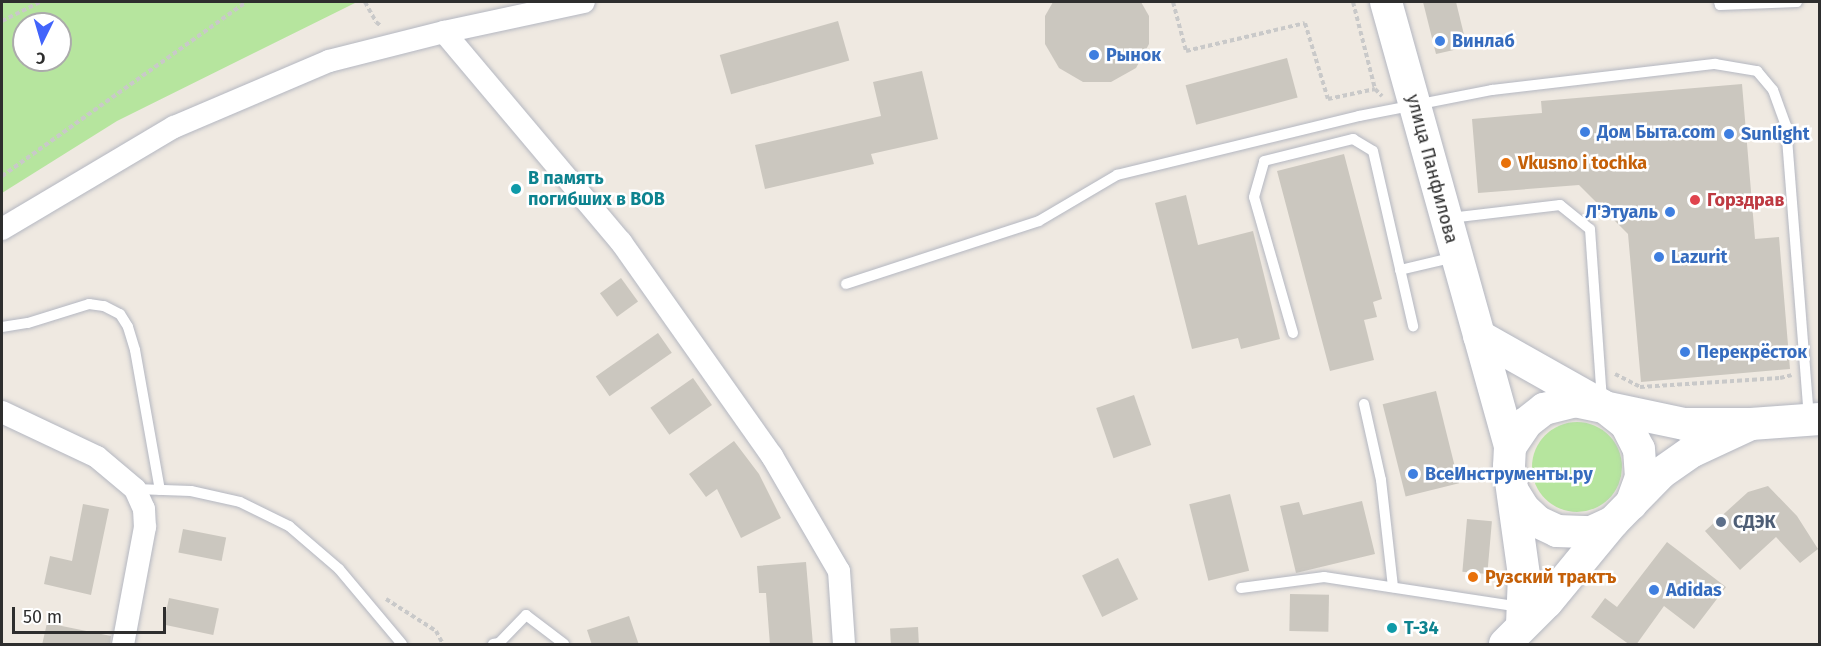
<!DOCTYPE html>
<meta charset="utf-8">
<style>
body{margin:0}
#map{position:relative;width:1821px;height:646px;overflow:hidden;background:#efe9e1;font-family:"Fira Sans",sans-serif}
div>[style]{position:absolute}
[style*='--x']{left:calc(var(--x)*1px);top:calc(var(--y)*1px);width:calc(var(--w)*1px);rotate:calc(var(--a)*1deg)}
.green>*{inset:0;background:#b6e59e}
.round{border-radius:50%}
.building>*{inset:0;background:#cbc7bf;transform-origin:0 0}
.path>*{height:4px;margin-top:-2px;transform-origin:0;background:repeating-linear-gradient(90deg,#c9c9c9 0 4.5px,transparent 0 7.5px)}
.roads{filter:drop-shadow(0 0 2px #b4b7c1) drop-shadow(0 0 2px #b4b7c1)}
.service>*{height:10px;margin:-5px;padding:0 5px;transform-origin:5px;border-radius:5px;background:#fff}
.minor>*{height:22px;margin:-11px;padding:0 11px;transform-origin:11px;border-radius:11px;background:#fff}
.secondary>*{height:32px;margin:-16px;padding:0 16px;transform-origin:16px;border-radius:16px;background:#fff}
.dots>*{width:16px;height:16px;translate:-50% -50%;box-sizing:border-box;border:3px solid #fff;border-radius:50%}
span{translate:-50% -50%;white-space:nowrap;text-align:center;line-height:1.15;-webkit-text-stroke:5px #fff;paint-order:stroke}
.shop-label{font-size:18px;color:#366cbe;font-weight:700}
.left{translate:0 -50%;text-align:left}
.right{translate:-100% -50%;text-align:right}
.food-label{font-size:18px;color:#c56008;font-weight:700}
.street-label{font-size:18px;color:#2e2e2e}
.culture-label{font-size:18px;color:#0d838f;font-weight:700}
.health-label{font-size:18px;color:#be3a42;font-weight:700}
.service-label{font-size:18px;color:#4e5e75;font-weight:700}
.frame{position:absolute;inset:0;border:3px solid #2e2e2e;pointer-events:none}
.north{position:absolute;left:12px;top:12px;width:60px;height:60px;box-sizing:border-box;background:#fff;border:2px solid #ababab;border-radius:50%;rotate:185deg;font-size:16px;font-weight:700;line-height:24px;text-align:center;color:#2e2e2e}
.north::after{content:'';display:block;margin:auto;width:21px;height:27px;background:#4264fb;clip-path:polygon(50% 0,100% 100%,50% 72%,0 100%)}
.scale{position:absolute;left:12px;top:607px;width:154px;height:27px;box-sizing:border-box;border:3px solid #2e2e2e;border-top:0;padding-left:8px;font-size:18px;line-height:21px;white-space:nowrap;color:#2e2e2e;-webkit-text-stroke:4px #fff;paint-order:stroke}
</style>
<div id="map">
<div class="green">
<div style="clip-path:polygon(evenodd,2px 2px,357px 2px,117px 121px,2px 193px,2px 2px,24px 24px,60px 24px,60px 60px,24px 60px,24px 24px)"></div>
<div class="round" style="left:1532px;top:422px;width:90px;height:90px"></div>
</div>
<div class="building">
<div style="clip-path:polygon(1053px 2px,1141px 2px,1149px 16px,1149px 44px,1136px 68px,1111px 82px,1083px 82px,1059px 68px,1045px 44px,1045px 16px)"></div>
<div style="clip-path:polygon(1423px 2px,1456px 2px,1467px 47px,1436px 54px)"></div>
<div style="left:838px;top:21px;width:41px;height:123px;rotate:74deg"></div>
<div style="left:1287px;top:58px;width:41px;height:105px;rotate:75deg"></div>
<div style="clip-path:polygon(922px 71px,938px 139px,871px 154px,874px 164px,765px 189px,755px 145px,881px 116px,873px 82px)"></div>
<div style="clip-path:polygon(1742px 84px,1755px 239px,1779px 237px,1790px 369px,1641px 382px,1628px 234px,1579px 185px,1478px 193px,1472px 119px,1542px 113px,1541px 101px)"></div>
<div style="clip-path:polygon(1344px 154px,1382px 299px,1373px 302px,1377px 317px,1364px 320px,1374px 360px,1330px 371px,1277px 171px)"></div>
<div style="clip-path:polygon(1186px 195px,1198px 245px,1253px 231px,1280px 339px,1241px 349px,1238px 338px,1192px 349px,1155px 203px)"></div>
<div style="left:621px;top:278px;width:29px;height:26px;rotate:54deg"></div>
<div style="left:658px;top:333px;width:24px;height:76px;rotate:55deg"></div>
<div style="left:693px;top:378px;width:33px;height:52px;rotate:55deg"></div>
<div style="left:1436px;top:391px;width:95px;height:55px;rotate:76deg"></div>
<div style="left:1134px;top:395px;width:53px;height:40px;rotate:71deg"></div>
<div style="clip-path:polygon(734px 441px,759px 474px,781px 518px,741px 538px,717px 489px,706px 497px,689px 474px)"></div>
<div style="clip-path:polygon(1768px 486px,1797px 516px,1818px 549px,1800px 563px,1776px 537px,1740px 570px,1705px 531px,1748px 492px)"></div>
<div style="left:1230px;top:494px;width:79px;height:42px;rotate:76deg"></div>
<div style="clip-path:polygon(1362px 501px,1375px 554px,1296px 573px,1280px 506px,1299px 502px,1303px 515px)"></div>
<div style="clip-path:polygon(83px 504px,109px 509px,91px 595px,44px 584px,50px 556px,72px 561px)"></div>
<div style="left:1467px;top:519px;width:25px;height:53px;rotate:5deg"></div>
<div style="left:183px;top:529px;width:44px;height:24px;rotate:11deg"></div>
<div style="clip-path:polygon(1667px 542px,1726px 587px,1694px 629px,1664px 606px,1636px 645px,1630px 645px,1591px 617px,1605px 598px,1617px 607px)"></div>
<div style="left:1118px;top:558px;width:46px;height:40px;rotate:64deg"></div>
<div style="clip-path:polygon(806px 562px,813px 645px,770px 645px,766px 593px,759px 593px,757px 566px)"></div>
<div style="left:1290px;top:594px;width:39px;height:37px;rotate:1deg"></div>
<div style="left:169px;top:598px;width:51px;height:27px;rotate:12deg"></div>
<div style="clip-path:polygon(629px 616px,639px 645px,592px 645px,587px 630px)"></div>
<div style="clip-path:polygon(47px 623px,111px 636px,110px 645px,42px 645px)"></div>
<div style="left:918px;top:627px;width:18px;height:28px;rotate:87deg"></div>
</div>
<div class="path">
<div style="--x:365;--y:2;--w:23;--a:61"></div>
<div style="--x:376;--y:22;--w:6;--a:39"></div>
<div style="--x:1173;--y:2;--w:51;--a:75.1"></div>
<div style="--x:1186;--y:51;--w:122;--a:-13.2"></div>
<div style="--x:1305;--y:23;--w:79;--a:73.2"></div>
<div style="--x:1328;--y:99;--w:48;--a:-12"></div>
<div style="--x:1353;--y:2;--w:90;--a:75.8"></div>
<div style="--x:1375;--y:89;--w:10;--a:45"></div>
<div style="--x:2;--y:21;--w:42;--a:-26.6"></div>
<div style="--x:2;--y:176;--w:300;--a:-35.5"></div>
<div style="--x:1615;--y:374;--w:28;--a:27"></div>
<div style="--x:1640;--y:387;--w:140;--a:-3.7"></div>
<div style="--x:1780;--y:378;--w:12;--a:-14"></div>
<div style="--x:386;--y:599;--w:59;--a:32.6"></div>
<div style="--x:436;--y:631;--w:15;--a:62"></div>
</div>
<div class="roads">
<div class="service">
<div style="--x:1719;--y:2;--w:3;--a:72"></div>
<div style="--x:1720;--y:5;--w:77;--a:-2.2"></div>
<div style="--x:1450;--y:218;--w:111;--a:-6.7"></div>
<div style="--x:1560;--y:205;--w:38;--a:39"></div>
<div style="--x:1590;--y:229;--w:171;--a:86"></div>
<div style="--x:1400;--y:270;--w:57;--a:-13.3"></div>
<div style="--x:846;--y:284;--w:203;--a:-18.1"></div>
<div style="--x:1039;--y:221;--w:91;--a:-30.5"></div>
<div style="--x:1117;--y:175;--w:249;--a:-13.7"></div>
<div style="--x:1359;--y:116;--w:136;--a:-11.1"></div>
<div style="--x:1492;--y:90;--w:225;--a:-6.7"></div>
<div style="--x:1715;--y:64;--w:43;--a:9.5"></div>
<div style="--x:1757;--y:71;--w:25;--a:50"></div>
<div style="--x:1773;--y:90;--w:38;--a:70"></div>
<div style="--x:1786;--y:126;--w:291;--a:85.5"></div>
<div style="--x:2;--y:327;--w:26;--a:-9"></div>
<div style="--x:28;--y:323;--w:64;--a:-17.3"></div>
<div style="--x:89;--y:304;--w:15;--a:8"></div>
<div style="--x:104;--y:306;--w:18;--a:27"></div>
<div style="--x:120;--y:314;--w:15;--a:58"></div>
<div style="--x:128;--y:327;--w:24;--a:73"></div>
<div style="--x:135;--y:350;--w:142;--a:79.9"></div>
<div style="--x:1293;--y:333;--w:141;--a:-106"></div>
<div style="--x:1254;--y:197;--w:37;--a:-74"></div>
<div style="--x:1264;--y:161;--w:92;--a:-13.9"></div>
<div style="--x:1353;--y:139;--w:23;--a:31"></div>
<div style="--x:1373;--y:151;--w:180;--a:77.1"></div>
<div style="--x:1364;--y:404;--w:78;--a:77.4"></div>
<div style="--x:1381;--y:480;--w:108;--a:83.6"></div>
<div style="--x:135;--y:489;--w:56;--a:2"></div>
<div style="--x:191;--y:491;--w:50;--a:12.7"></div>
<div style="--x:240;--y:502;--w:55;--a:26.1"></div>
<div style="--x:289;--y:526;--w:66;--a:40.7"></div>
<div style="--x:339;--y:569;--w:98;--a:50"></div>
<div style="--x:1241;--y:588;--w:84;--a:-7.5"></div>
<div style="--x:1324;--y:577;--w:197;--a:8.7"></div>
<div style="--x:493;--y:644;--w:6;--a:-9"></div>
<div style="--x:499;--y:643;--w:39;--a:-46"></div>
<div style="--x:526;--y:615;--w:48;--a:37.3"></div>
</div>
<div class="minor">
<div style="--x:444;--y:32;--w:275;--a:49.9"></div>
<div style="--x:621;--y:242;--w:262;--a:54.8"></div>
<div style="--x:772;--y:456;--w:133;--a:59.8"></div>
<div style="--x:839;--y:571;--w:73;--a:86.1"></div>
<div style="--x:2;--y:229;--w:200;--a:-30.7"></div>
<div style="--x:174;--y:127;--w:168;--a:-23.1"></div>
<div style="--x:329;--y:61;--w:119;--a:-14.2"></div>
<div style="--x:444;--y:32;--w:143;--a:-12.1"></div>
<div style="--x:2;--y:412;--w:105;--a:25.3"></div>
<div style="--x:97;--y:457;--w:50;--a:40.1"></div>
<div style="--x:135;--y:489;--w:22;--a:66"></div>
<div style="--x:144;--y:509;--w:18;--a:87"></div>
<div style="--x:145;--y:527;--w:119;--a:100.6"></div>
</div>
<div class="secondary">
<div style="--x:1386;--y:2;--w:462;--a:74.4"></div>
<div style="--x:1510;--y:447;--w:20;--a:93"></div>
<div style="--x:1509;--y:467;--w:109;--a:82.1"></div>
<div style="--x:1524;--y:575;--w:50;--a:92.3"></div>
<div style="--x:1479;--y:336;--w:142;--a:29.4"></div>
<div style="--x:1603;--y:406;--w:29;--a:38"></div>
<div style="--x:1626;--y:424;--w:28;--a:63"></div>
<div style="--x:1639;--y:449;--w:28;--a:86"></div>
<div style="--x:1641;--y:477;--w:29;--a:110"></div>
<div style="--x:1510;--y:447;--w:29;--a:-56"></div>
<div style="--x:1526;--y:423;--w:23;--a:-38"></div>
<div style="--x:1544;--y:409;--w:32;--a:-14"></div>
<div style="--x:1575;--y:401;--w:111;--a:11.9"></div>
<div style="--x:1684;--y:424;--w:67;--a:0"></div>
<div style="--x:1751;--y:424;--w:69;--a:-4.1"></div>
<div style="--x:1514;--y:493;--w:19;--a:58"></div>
<div style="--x:1524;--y:509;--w:19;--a:43"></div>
<div style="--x:1538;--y:522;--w:21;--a:25"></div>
<div style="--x:1557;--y:531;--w:34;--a:2"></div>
<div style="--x:1591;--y:532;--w:24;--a:-24"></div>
<div style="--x:1505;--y:644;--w:59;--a:-45"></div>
<div style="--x:1547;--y:602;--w:104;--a:-50.5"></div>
<div style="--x:1613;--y:522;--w:69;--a:-45.6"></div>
<div style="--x:1661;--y:473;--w:39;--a:-35"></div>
<div style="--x:1693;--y:451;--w:64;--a:-25"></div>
</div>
</div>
<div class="dots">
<div style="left:1440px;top:41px;background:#3f7fe0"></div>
<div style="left:1094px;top:55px;background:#3f7fe0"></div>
<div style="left:1585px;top:132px;background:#3f7fe0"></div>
<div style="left:1729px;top:134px;background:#3f7fe0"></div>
<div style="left:1506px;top:163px;background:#e8710a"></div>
<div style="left:516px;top:189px;background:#0f9aa8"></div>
<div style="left:1695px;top:200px;background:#e0444e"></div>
<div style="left:1670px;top:212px;background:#3f7fe0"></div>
<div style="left:1659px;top:257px;background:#3f7fe0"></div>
<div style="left:1685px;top:352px;background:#3f7fe0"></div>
<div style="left:1413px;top:474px;background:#3f7fe0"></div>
<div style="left:1721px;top:522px;background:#5c6f8a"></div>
<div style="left:1473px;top:577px;background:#e8710a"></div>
<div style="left:1654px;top:590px;background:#3f7fe0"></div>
<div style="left:1392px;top:628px;background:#0f9aa8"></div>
</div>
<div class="shop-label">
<span class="left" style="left:1452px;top:41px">Винлаб</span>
<span class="left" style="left:1106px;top:55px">Рынок</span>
<span class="left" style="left:1597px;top:132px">Дом Быта.com</span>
<span class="left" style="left:1741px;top:134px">Sunlight</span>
<span class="right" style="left:1658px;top:212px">Л'Этуаль</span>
<span class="left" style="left:1671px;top:257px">Lazurit</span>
<span class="left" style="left:1697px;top:352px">Перекрёсток</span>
<span class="left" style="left:1425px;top:474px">ВсеИнструменты.ру</span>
<span class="left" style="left:1666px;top:590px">Adidas</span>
</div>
<div class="food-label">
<span class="left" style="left:1518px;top:163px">Vkusno i tochka</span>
<span class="left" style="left:1485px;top:577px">Рузский трактъ</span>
</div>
<div class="street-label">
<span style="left:1432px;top:169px;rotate:75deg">улица Панфилова</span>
</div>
<div class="culture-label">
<span class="left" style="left:528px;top:189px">В память<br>погибших в ВОВ</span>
<span class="left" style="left:1404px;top:628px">Т-34</span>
</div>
<div class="health-label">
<span class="left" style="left:1707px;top:200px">Горздрав</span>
</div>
<div class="service-label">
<span class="left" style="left:1733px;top:522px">СДЭК</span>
</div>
<div class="frame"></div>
<div class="north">С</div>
<div class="scale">50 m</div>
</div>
